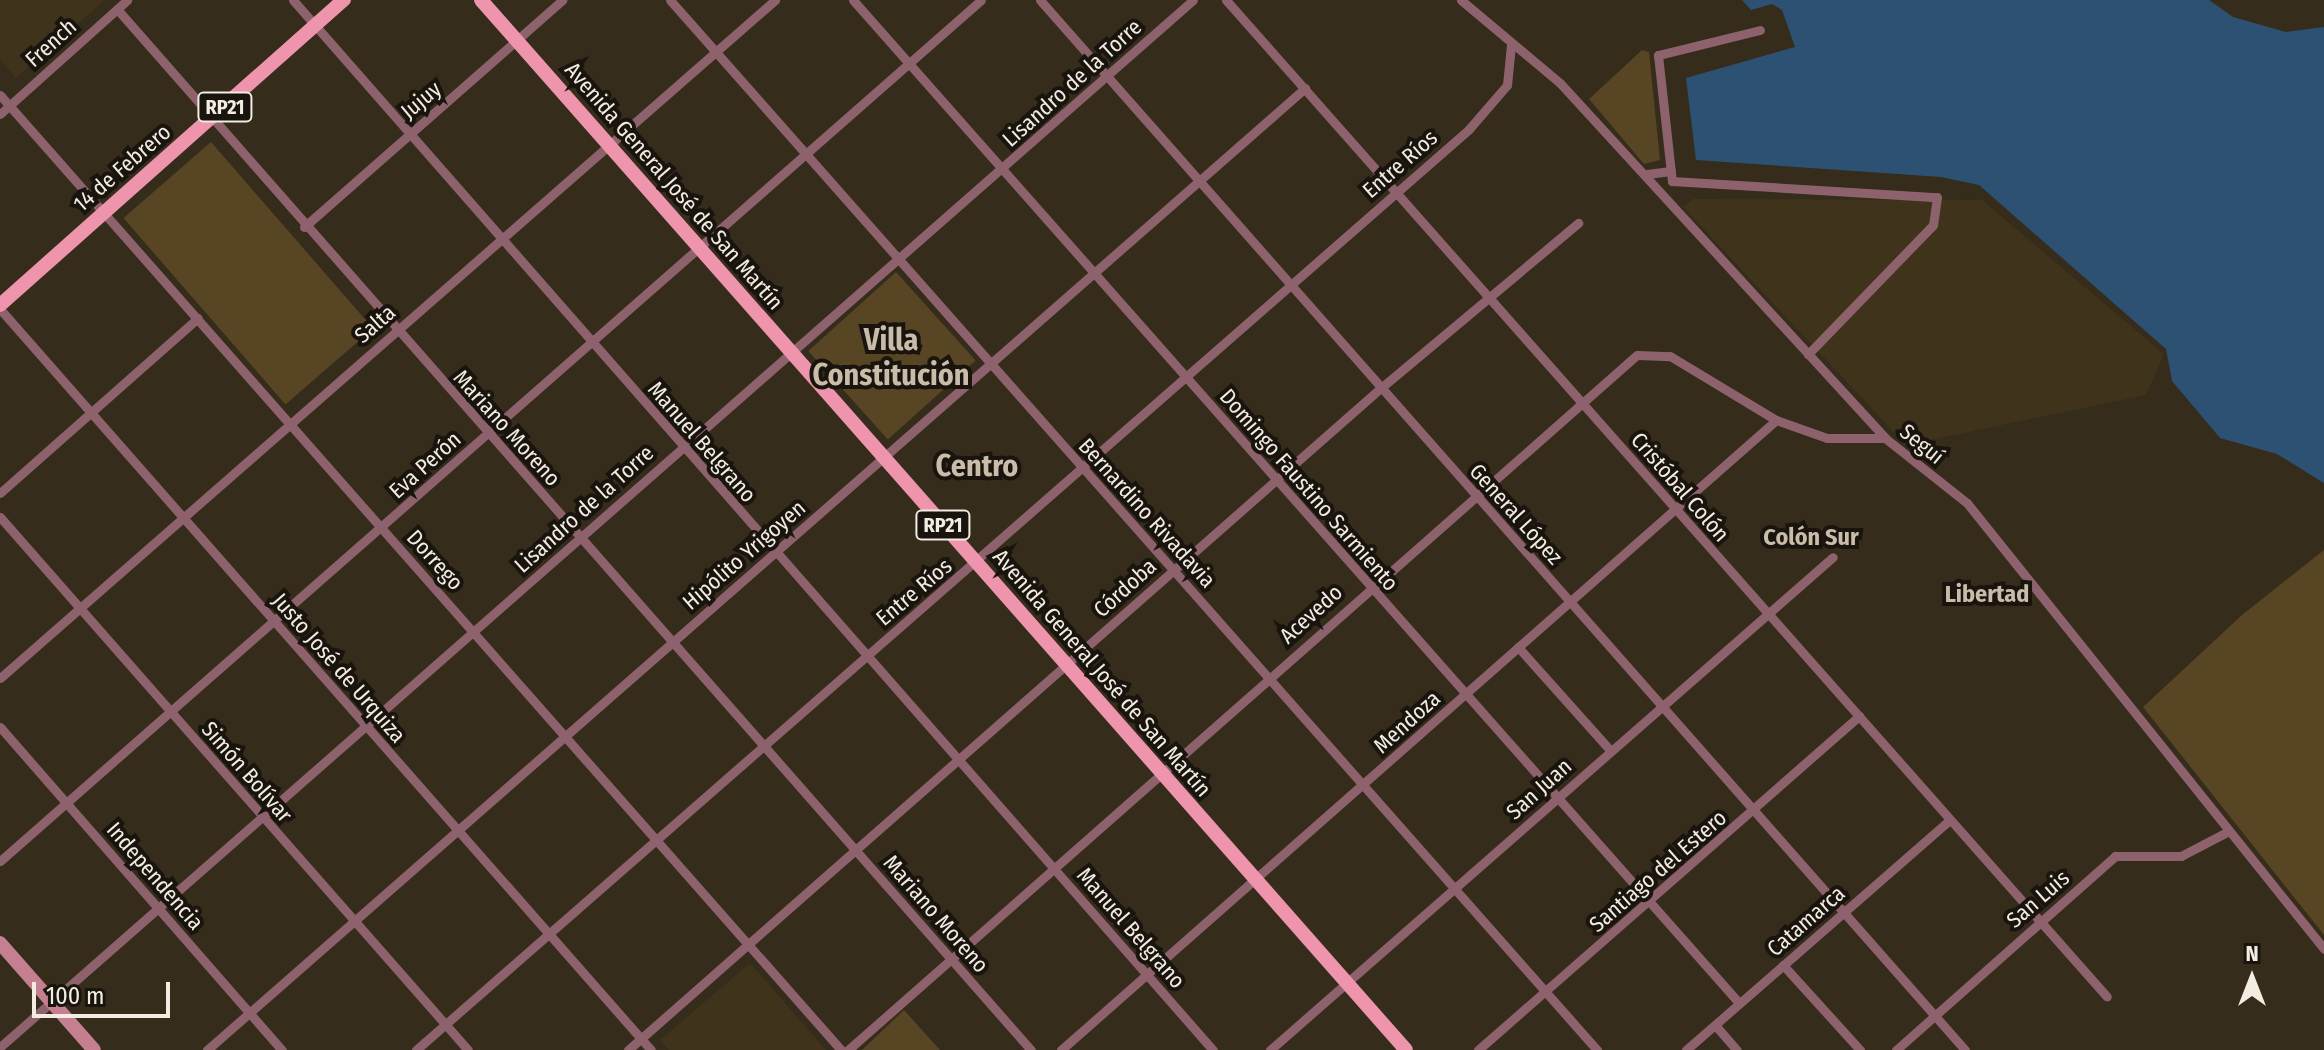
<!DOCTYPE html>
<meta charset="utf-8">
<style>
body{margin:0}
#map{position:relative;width:2324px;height:1050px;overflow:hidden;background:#352c1b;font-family:"Fira Sans Condensed",sans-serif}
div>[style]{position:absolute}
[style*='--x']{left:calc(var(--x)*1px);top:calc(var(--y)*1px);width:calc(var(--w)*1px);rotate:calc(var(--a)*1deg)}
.built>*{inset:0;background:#40331c}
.green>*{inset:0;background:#574524;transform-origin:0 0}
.water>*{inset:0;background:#2d5173}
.minor>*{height:9px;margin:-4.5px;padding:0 4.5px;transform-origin:4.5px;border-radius:4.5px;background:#8e626d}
.secondary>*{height:14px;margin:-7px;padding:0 7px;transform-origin:7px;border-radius:7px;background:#c47f91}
.primary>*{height:14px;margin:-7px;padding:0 7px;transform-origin:7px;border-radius:7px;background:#ee94ad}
span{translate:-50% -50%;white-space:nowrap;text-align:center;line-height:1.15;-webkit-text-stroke:8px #19150e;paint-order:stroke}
.shield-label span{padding:2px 6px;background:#19150e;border:2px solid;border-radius:6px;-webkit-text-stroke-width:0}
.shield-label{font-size:20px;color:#f2ece1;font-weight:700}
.street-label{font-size:22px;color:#f2ece1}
.neighbourhood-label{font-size:24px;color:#c9bda9;font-weight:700}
.district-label{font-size:30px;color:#c9bda9;font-weight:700}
.north{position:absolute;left:2212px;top:938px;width:80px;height:80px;-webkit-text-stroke:6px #19150e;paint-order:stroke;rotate:0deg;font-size:22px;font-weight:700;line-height:32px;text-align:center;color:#f2ece1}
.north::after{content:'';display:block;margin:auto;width:28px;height:36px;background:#f2ece1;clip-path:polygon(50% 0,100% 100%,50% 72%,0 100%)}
.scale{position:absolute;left:32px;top:982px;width:138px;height:36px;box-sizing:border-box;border:4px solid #f2ece1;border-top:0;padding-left:10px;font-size:24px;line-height:28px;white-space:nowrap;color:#f2ece1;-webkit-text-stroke:6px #19150e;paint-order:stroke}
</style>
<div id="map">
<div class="built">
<div style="clip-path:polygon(0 0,105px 0,16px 78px,0 60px)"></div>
<div style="clip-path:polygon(1693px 199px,1982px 200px,2164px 354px,2146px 395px,1906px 445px,1683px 207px)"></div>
<div style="clip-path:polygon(750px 963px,826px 1050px,669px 1050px,660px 1040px)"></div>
</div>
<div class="green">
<div style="clip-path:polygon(1642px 50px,1649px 52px,1660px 160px,1644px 164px,1589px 99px)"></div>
<div style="left:211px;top:142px;width:247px;height:116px;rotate:49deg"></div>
<div style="left:896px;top:272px;width:119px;height:118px;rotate:48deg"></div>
<div style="clip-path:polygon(2324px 550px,2324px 935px,2143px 707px,2242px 615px)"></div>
<div style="clip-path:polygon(904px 1010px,940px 1050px,862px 1050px)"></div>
</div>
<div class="water">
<div style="clip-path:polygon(1742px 0,2209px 0,2233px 17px,2286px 32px,2324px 27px,2324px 483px,2277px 454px,2220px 438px,2172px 381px,2166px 349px,1979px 185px,1941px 177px,1696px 160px,1686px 78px,1795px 47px,1782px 10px,1772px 4px,1751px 10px)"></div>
</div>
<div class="minor">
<div style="--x:293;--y:0;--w:1396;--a:48.78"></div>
<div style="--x:670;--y:0;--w:1401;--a:48.56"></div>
<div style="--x:853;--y:0;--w:1338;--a:48.54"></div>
<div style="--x:1040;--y:0;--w:1399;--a:48.62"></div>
<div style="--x:1226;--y:0;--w:1330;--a:48.53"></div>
<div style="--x:1461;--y:0;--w:129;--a:40"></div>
<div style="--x:1560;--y:83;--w:481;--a:47.5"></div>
<div style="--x:1885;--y:438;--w:105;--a:38.4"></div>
<div style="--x:1967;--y:503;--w:571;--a:51.32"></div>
<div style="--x:117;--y:9;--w:1385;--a:48.72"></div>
<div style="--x:1760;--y:30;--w:105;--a:166.2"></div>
<div style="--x:1658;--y:55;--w:127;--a:83.7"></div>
<div style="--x:1672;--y:181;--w:265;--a:3.5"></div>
<div style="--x:1937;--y:197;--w:28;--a:98"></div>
<div style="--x:1933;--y:225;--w:180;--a:134.1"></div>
<div style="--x:0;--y:95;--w:1273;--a:48.63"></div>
<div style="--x:0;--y:114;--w:171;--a:-41.9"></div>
<div style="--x:1647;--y:174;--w:24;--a:-7"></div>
<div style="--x:304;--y:227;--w:344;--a:-41.3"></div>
<div style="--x:0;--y:309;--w:986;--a:48.7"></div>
<div style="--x:0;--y:493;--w:264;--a:-41.5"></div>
<div style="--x:0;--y:517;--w:709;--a:48.72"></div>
<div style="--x:1518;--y:647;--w:138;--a:48.2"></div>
<div style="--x:0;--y:678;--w:1030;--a:-41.18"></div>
<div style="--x:0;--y:727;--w:429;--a:48.9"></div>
<div style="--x:0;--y:861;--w:1305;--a:-41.27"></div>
<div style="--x:1783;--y:965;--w:115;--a:47.8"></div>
<div style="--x:1715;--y:1025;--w:33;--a:49"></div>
<div style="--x:0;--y:1047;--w:1587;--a:-41.27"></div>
<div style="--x:207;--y:1050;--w:1460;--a:-41.22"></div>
<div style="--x:416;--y:1050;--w:1399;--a:-41.17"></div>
<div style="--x:1469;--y:129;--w:58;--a:-49.2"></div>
<div style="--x:1507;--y:85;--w:40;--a:-84.3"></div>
<div style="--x:628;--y:1050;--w:1004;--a:-41.33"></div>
<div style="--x:1382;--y:387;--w:256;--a:-39.9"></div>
<div style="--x:848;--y:1050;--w:1051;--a:-41.38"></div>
<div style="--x:1637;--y:355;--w:33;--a:2"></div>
<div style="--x:1670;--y:356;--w:124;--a:31.1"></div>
<div style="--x:1776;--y:420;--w:54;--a:19.4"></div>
<div style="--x:1827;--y:438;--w:58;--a:0"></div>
<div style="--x:1061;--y:1050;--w:953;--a:-41.38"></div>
<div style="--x:1270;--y:1050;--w:748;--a:-41.21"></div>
<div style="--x:1478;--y:1050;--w:507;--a:-41.24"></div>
<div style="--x:1686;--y:1050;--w:350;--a:-41.1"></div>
<div style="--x:1896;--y:1050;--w:293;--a:-41.5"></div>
<div style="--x:2115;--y:856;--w:66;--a:0"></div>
<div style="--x:2181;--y:856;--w:54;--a:-27.5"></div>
</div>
<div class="secondary">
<div style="--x:0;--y:943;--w:142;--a:48.7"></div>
</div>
<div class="primary">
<div style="--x:481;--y:0;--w:1399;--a:48.62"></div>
<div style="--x:0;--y:305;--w:460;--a:-41.6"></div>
</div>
<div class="shield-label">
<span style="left:225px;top:107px">RP21</span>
<span style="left:943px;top:525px">RP21</span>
</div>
<div class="street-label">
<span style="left:51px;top:43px;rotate:-42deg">French</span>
<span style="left:1072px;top:83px;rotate:-42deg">Lisandro de la Torre</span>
<span style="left:421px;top:100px;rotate:-40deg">Jujuy</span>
<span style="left:1400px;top:164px;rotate:-41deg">Entre Ríos</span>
<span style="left:122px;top:168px;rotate:-41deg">14 de Febrero</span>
<span style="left:674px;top:186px;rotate:49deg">Avenida General José de San Martín</span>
<span style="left:375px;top:324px;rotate:-41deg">Salta</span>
<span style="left:507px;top:428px;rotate:48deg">Mariano Moreno</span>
<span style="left:702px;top:442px;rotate:49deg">Manuel Belgrano</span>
<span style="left:1922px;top:444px;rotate:39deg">Seguí</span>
<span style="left:425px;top:465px;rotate:-42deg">Eva Perón</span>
<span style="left:1680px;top:487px;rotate:49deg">Cristóbal Colón</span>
<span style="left:1309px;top:490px;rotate:49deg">Domingo Faustino Sarmiento</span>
<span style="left:584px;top:509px;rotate:-42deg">Lisandro de la Torre</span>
<span style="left:1147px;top:513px;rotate:48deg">Bernardino Rivadavia</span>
<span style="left:1516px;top:514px;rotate:48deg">General López</span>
<span style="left:744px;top:555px;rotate:-41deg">Hipólito Yrigoyen</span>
<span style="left:435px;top:560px;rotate:48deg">Dorrego</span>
<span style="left:1125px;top:588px;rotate:-42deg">Córdoba</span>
<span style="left:914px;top:592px;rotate:-40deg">Entre Ríos</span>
<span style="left:1311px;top:614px;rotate:-42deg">Acevedo</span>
<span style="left:339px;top:668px;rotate:49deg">Justo José de Urquiza</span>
<span style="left:1102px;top:673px;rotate:49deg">Avenida General José de San Martín</span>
<span style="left:1407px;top:722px;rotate:-42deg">Mendoza</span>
<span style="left:247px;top:772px;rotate:49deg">Simón Bolívar</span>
<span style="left:1539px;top:789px;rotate:-42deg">San Juan</span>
<span style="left:1658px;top:871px;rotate:-41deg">Santiago del Estero</span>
<span style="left:155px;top:876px;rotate:49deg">Independencia</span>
<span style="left:2038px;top:899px;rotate:-41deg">San Luis</span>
<span style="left:936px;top:914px;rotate:49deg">Mariano Moreno</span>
<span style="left:1806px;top:921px;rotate:-41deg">Catamarca</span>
<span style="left:1131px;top:928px;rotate:49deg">Manuel Belgrano</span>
</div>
<div class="neighbourhood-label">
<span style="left:1811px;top:538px">Colón Sur</span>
<span style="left:1987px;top:595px">Libertad</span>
</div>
<div class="district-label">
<span style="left:891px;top:357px">Villa<br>Constitución</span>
<span style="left:977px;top:466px">Centro</span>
</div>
<div class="north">N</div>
<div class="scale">100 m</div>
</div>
